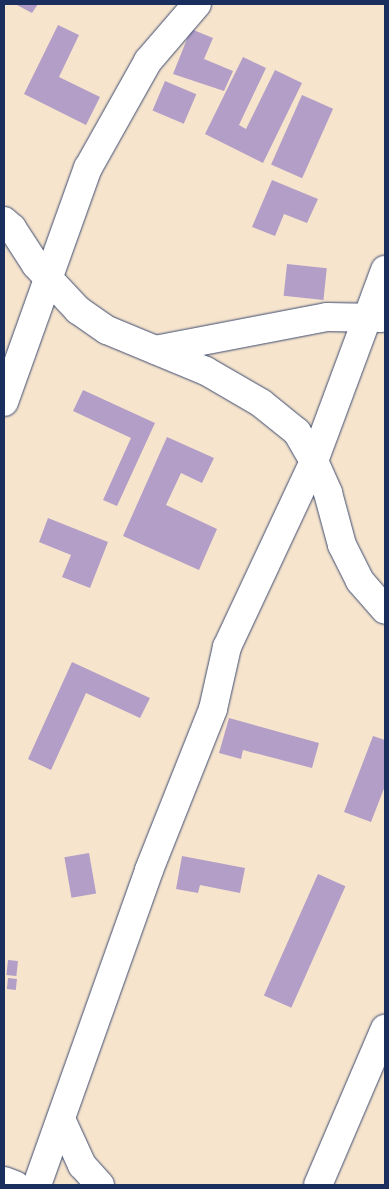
<!DOCTYPE html>
<style>
body{margin:0}
#map{position:relative;width:389px;height:1189px;overflow:hidden;background:#f6e4cd;font-family:"Playpen Sans",sans-serif}
div>[style]{position:absolute}
[style*='--x']{left:calc(var(--x)*1px);top:calc(var(--y)*1px);width:calc(var(--w)*1px);rotate:calc(var(--a)*1deg)}
.building>*{inset:0;background:#b29ec7;transform-origin:0 0}
.roads{filter:drop-shadow(0 0 1px #3c4a6f) drop-shadow(0 0 1px #3c4a6f)}
.minor>*{height:28px;margin:-14px;padding:0 14px;transform-origin:14px;border-radius:14px;background:#fff}
span{translate:-50% -50%;white-space:nowrap;text-align:center;line-height:1.15;-webkit-text-stroke:4px #fff;paint-order:stroke}
.frame{position:absolute;inset:0;border:5px solid #1b2f5e;pointer-events:none}
</style>
<div id="map">
<div class="building">
<div style="clip-path:polygon(15px 4px,38px 4px,32px 13px)"></div>
<div style="clip-path:polygon(58px 25px,79px 35px,59px 77px,100px 97px,86px 125px,24px 94px)"></div>
<div style="clip-path:polygon(191px 29px,213px 38px,204px 59px,233px 71px,224px 91px,173px 74px)"></div>
<div style="clip-path:polygon(243px 57px,266px 68px,239px 125px,246px 129px,275px 70px,302px 83px,263px 163px,205px 134px)"></div>
<div style="left:165px;top:81px;width:34px;height:32px;rotate:23deg"></div>
<div style="left:302px;top:95px;width:34px;height:76px;rotate:24deg"></div>
<div style="clip-path:polygon(272px 180px,318px 199px,307px 223px,284px 214px,275px 236px,252px 227px)"></div>
<div style="left:287px;top:264px;width:40px;height:32px;rotate:6deg"></div>
<div style="clip-path:polygon(83px 390px,155px 423px,117px 506px,103px 500px,131px 438px,73px 411px)"></div>
<div style="clip-path:polygon(167px 437px,214px 458px,202px 483px,181px 473px,166px 505px,217px 529px,199px 570px,123px 536px)"></div>
<div style="clip-path:polygon(48px 518px,108px 542px,90px 588px,62px 577px,71px 555px,39px 542px)"></div>
<div style="clip-path:polygon(72px 662px,150px 698px,140px 718px,86px 693px,51px 770px,28px 759px)"></div>
<div style="clip-path:polygon(229px 718px,319px 743px,312px 768px,243px 750px,241px 759px,219px 753px)"></div>
<div style="clip-path:polygon(373px 736px,385px 740px,385px 786px,371px 822px,344px 812px)"></div>
<div style="left:89px;top:853px;width:41px;height:25px;rotate:80deg"></div>
<div style="clip-path:polygon(182px 856px,245px 868px,240px 893px,200px 885px,198px 893px,176px 889px)"></div>
<div style="left:318px;top:874px;width:30px;height:133px;rotate:24deg"></div>
<div style="left:8px;top:960px;width:10px;height:15px;rotate:6deg"></div>
<div style="left:8px;top:978px;width:9px;height:11px;rotate:6deg"></div>
</div>
<div class="roads">
<div class="minor">
<div style="--x:4;--y:221;--w:11;--a:41"></div>
<div style="--x:12;--y:228;--w:44;--a:57"></div>
<div style="--x:36;--y:265;--w:62;--a:47"></div>
<div style="--x:78;--y:310;--w:35;--a:35"></div>
<div style="--x:107;--y:330;--w:107;--a:22.5"></div>
<div style="--x:206;--y:371;--w:64;--a:30.2"></div>
<div style="--x:261;--y:403;--w:46;--a:38.9"></div>
<div style="--x:297;--y:432;--w:34;--a:60"></div>
<div style="--x:314;--y:461;--w:35;--a:66"></div>
<div style="--x:328;--y:493;--w:54;--a:74.9"></div>
<div style="--x:342;--y:545;--w:40;--a:63.4"></div>
<div style="--x:360;--y:581;--w:38;--a:49"></div>
<div style="--x:155;--y:350;--w:175;--a:-10.9"></div>
<div style="--x:327;--y:317;--w:54;--a:1.1"></div>
<div style="--x:4;--y:402;--w:249;--a:-70.3"></div>
<div style="--x:88;--y:168;--w:123;--a:-60.7"></div>
<div style="--x:148;--y:61;--w:75;--a:-49.3"></div>
<div style="--x:61;--y:1119;--w:51;--a:65.5"></div>
<div style="--x:82;--y:1165;--w:27;--a:48"></div>
<div style="--x:4;--y:1181;--w:12;--a:20"></div>
<div style="--x:37;--y:1185;--w:334;--a:-70.4"></div>
<div style="--x:149;--y:870;--w:173;--a:-68.3"></div>
<div style="--x:213;--y:709;--w:64;--a:-77.3"></div>
<div style="--x:227;--y:647;--w:205;--a:-64.9"></div>
<div style="--x:314;--y:461;--w:204;--a:-69.6"></div>
<div style="--x:318;--y:1185;--w:170;--a:-66.8"></div>
</div>
</div>
<div class="frame"></div>
</div>
